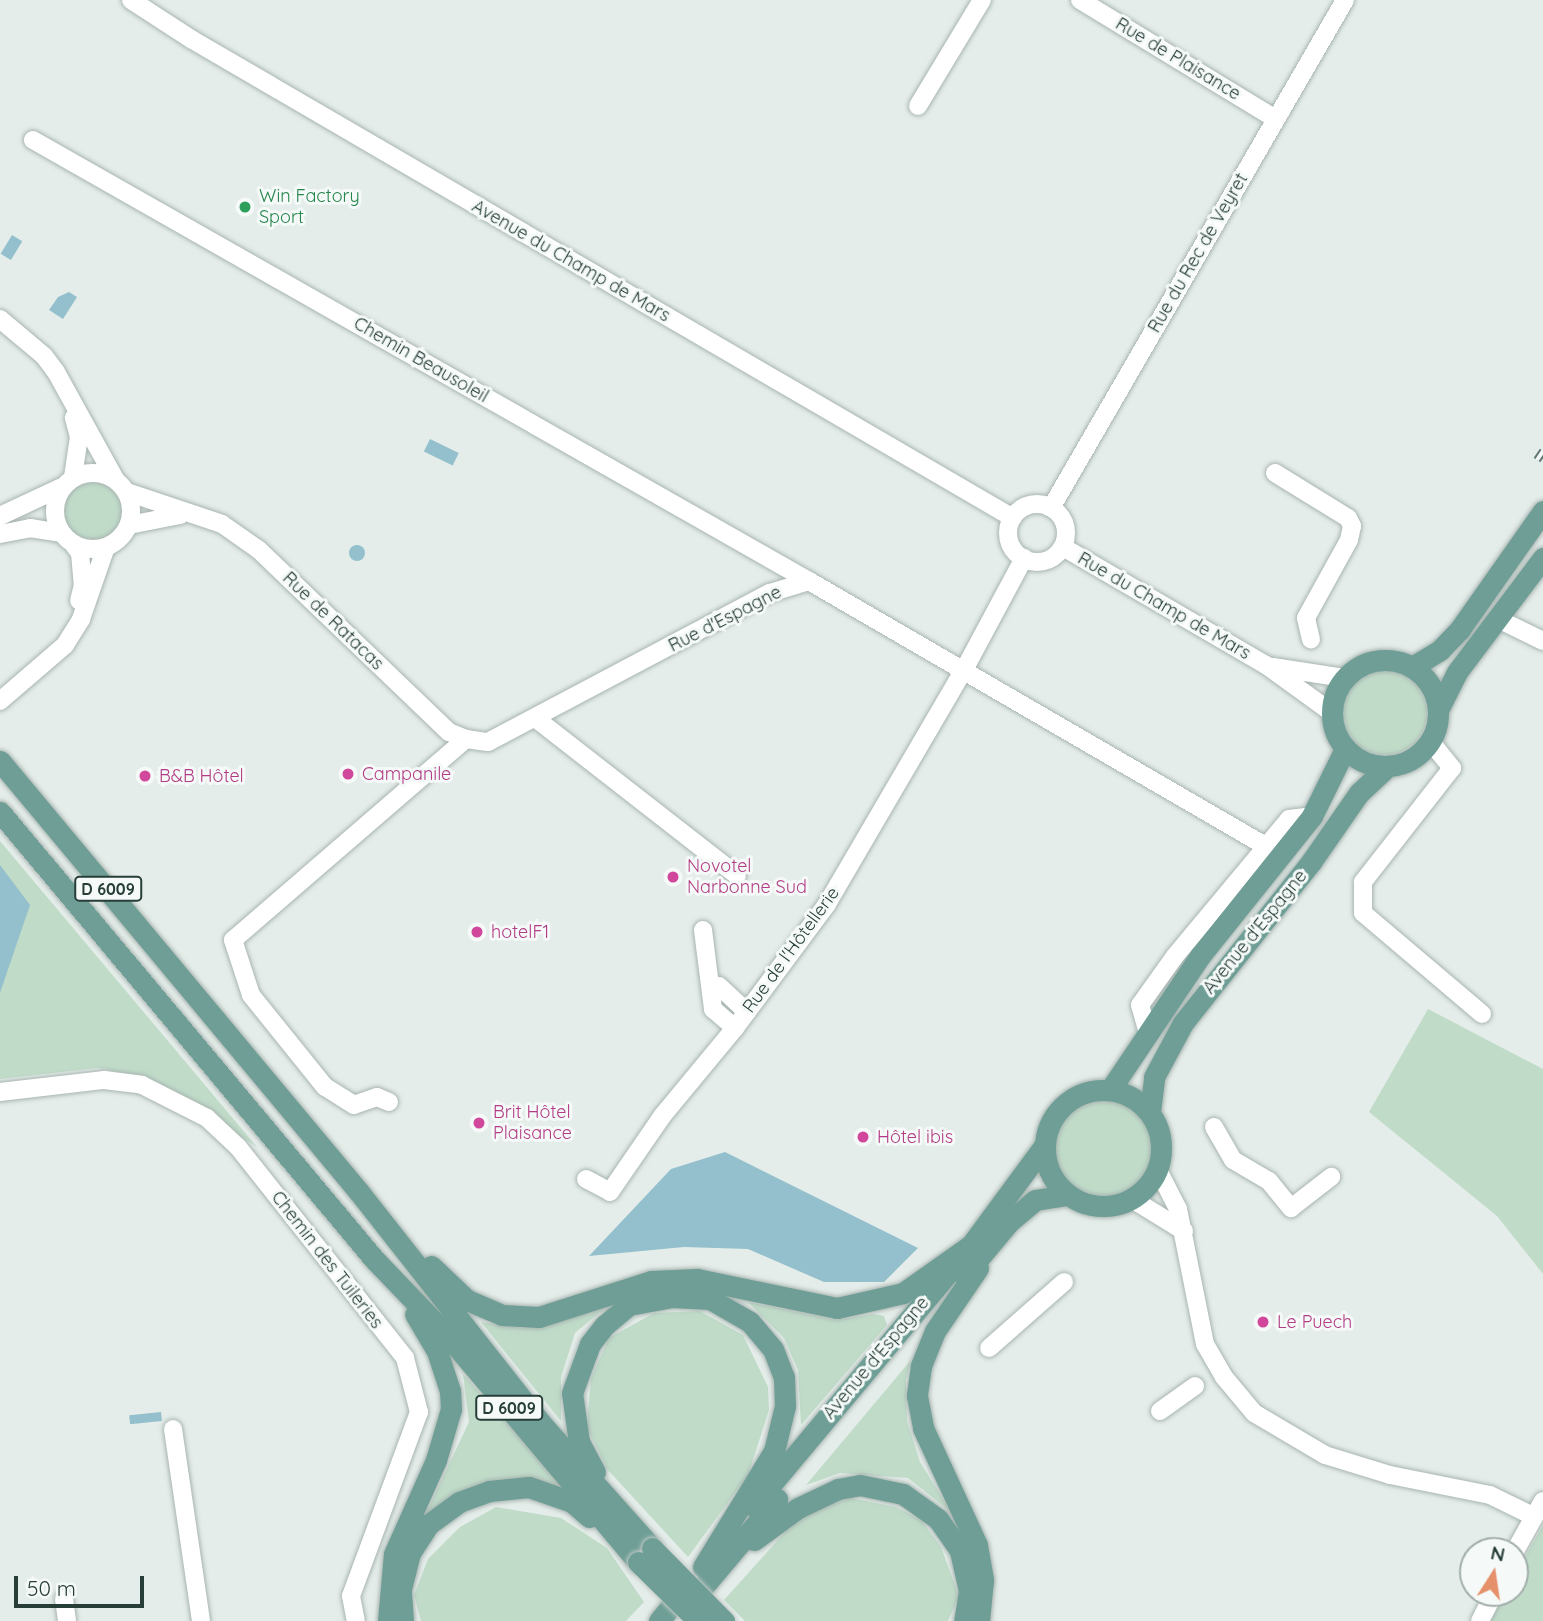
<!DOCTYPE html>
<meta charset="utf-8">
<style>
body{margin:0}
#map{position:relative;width:1543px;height:1621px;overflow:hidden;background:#e5edea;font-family:Quicksand,sans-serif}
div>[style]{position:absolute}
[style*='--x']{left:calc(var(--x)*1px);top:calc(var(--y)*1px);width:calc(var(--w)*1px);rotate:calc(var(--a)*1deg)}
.green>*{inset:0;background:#c0dcc9}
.round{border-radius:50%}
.water>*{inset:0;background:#93c0cc;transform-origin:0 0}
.roads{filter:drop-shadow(0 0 2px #a8b5b1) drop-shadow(0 0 2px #a8b5b1)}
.minor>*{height:18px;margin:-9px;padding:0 9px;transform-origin:9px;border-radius:9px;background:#fff}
.minor>.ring{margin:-9px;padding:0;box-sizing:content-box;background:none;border:18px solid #fff;border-radius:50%}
.major>*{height:21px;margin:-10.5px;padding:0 10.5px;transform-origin:10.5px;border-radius:10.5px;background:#6e9e95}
.major>.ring{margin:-10.5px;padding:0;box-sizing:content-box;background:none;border:21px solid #6e9e95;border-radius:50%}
.rail>*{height:8px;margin-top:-4px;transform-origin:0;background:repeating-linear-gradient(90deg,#f5faf8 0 16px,#617873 0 32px);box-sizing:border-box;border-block:2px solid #617873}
.bridges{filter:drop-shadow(0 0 2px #c2c9c7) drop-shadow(0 0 2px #c2c9c7)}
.major-bridge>*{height:21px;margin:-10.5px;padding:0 10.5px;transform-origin:10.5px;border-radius:10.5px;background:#6e9e95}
.dots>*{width:19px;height:19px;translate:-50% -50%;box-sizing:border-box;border:4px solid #f5faf8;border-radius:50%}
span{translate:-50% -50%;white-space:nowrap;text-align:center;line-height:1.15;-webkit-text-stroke:6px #f5faf8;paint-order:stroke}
.shield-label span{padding:2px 5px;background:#f5faf8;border:2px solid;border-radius:5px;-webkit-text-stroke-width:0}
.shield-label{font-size:16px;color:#263d38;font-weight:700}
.street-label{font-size:18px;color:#263d38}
.leisure-label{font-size:18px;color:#27864d}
.left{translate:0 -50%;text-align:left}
.hotel-label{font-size:18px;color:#b23c85}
.north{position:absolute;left:1459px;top:1537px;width:70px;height:70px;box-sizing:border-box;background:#f5faf8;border:2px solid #a2aeab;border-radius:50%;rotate:12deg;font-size:19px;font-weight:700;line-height:28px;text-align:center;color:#263d38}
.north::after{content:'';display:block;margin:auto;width:24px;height:32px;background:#e5916b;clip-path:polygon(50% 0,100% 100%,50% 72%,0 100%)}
.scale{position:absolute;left:14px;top:1576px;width:130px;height:32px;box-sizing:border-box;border:4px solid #263d38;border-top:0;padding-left:9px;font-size:21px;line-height:24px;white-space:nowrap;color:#263d38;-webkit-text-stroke:5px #f5faf8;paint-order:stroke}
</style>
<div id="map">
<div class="green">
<div class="round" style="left:64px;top:482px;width:58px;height:58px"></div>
<div class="round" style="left:1343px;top:671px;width:84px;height:84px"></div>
<div style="clip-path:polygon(0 841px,257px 1147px,146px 1077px,98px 1068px,0 1079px)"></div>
<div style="clip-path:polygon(1428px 1009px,1543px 1069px,1543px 1274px,1497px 1216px,1369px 1112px)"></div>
<div class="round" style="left:1054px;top:1098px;width:98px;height:98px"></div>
<div style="clip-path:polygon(748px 1302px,836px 1320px,874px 1314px,884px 1316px,887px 1325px,801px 1425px,798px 1370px,784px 1338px)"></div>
<div style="clip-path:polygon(605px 1308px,575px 1333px,561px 1377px,561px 1421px,481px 1322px,523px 1328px)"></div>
<div style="clip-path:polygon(700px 1311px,743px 1335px,768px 1387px,769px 1410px,748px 1475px,688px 1557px,607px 1469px,587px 1427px,591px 1378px,609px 1338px,654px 1313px)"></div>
<div style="clip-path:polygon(911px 1360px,906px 1380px,907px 1421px,920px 1462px,951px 1512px,908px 1478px,840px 1473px,806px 1485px)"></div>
<div style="clip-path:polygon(463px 1374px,562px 1486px,538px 1483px,421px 1524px,469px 1422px)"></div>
<div style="clip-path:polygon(846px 1497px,896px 1507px,922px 1521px,941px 1547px,959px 1596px,948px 1621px,745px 1621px,724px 1600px,785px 1532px,819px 1507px)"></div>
<div style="clip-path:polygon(496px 1507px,561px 1518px,607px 1548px,644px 1602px,626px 1621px,421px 1621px,414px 1595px,428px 1559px,460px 1527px)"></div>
<div style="clip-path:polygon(1543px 1525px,1543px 1621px,1489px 1621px,1505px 1593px,1515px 1593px,1515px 1575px)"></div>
</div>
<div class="water">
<div style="left:12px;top:235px;width:12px;height:22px;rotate:31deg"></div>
<div style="clip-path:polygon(69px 292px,77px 297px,63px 319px,49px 310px,58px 297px)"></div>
<div style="left:430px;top:439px;width:32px;height:14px;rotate:26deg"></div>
<div class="round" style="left:349px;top:545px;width:16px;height:16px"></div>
<div style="clip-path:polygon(0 865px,30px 905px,0 993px)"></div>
<div style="clip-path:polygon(725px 1152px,918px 1248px,884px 1282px,824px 1282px,748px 1249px,684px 1247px,589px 1256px,671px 1169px)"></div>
<div style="left:161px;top:1412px;width:9px;height:32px;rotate:84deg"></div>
</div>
<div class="roads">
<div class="minor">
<div style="--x:131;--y:0;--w:72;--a:33"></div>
<div style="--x:191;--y:39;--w:951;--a:30.23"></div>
<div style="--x:1080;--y:0;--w:229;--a:31.3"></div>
<div style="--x:918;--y:106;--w:124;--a:-58.9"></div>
<div style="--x:33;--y:140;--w:893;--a:29.61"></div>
<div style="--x:0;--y:319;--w:57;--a:40.1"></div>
<div style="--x:44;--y:356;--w:20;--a:53"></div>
<div style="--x:56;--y:372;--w:122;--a:61.1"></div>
<div class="ring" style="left:55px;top:473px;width:58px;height:58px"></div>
<div style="--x:1275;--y:473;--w:86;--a:31.7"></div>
<div style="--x:1348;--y:518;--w:9;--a:63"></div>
<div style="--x:1352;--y:526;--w:14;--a:102"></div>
<div style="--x:1349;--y:540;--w:89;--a:118.9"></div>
<div style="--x:1306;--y:618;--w:22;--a:77"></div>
<div style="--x:73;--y:477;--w:40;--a:-81.5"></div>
<div style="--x:79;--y:437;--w:20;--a:-105"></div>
<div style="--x:127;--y:492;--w:100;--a:18.6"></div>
<div style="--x:222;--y:524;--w:45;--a:35.1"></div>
<div style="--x:259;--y:550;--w:263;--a:43.8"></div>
<div style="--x:449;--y:732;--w:18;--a:22"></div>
<div class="ring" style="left:1008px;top:504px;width:40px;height:40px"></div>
<div style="--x:1051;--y:508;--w:587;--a:-59.94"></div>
<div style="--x:0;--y:516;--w:68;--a:-25.1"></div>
<div style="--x:129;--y:525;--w:52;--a:-11.1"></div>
<div style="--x:0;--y:534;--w:31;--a:-11"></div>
<div style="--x:30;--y:528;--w:31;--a:9"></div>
<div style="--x:74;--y:545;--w:10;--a:53"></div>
<div style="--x:80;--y:553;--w:32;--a:85"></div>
<div style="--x:83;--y:585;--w:16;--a:104"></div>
<div style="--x:1063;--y:547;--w:235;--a:30.2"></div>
<div style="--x:1266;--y:665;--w:80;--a:35.9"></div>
<div style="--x:1498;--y:619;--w:50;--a:26.1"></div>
<div style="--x:1273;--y:667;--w:72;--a:8.8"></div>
<div style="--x:0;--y:701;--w:86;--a:-40.7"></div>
<div style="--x:65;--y:645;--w:31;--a:-58"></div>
<div style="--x:81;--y:619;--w:76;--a:-70.9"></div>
<div style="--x:535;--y:718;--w:256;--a:37.9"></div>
<div style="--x:1430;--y:741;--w:35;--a:51"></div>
<div style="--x:1452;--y:768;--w:145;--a:128"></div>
<div style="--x:1363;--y:882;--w:31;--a:90"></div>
<div style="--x:1363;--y:913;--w:156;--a:40.3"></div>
<div style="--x:703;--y:930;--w:80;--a:82.8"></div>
<div style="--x:713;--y:1009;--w:29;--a:41"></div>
<div style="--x:719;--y:986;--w:38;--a:43"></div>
<div style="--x:1148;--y:1033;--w:29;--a:-106"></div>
<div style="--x:1140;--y:1005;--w:60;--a:-54.5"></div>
<div style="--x:1175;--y:956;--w:178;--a:-50.2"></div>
<div style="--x:1289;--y:819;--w:23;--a:-7"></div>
<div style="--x:0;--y:1092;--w:105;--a:-6.6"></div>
<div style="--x:104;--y:1080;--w:38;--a:7"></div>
<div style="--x:142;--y:1085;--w:73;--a:26.9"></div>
<div style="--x:207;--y:1118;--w:42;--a:43.1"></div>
<div style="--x:238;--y:1147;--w:269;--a:51.6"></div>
<div style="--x:405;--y:1358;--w:56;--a:75.5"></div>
<div style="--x:419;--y:1412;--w:196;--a:110.3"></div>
<div style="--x:351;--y:1596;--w:25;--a:79"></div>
<div style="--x:389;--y:1102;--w:13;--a:-157"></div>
<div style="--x:377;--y:1097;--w:24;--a:161"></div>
<div style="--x:354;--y:1105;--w:34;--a:-148"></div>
<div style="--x:325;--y:1087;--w:118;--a:-128.8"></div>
<div style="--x:251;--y:995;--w:58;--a:-108.1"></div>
<div style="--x:233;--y:940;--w:308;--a:-40.8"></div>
<div style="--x:466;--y:739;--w:22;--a:8"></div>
<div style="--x:488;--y:742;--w:319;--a:-27.9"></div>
<div style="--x:770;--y:593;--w:41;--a:-17.1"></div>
<div style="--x:809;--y:581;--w:546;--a:30.14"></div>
<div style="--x:1214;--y:1127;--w:38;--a:60"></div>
<div style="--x:1233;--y:1160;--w:42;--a:30.3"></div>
<div style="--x:1269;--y:1181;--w:35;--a:51"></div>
<div style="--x:1291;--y:1208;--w:51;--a:-37.8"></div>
<div style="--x:1158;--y:1170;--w:44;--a:62.9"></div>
<div style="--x:1178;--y:1209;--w:138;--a:78.7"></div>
<div style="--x:1205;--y:1344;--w:38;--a:60"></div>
<div style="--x:1224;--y:1377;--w:47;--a:50.2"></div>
<div style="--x:1254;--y:1413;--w:82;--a:30.6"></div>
<div style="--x:1325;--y:1455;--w:68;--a:17.1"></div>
<div style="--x:1390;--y:1475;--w:102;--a:11.3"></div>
<div style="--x:1490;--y:1495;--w:48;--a:26"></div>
<div style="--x:586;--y:1179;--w:27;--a:28"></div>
<div style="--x:610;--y:1192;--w:93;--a:-55.5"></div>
<div style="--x:663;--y:1115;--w:113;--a:-50.4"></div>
<div style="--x:735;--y:1028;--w:154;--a:-53.4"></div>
<div style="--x:827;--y:904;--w:273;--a:-59.7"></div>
<div style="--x:965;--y:668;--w:125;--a:-61.8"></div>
<div style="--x:1132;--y:1199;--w:61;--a:31.6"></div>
<div style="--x:989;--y:1348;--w:100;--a:-41.3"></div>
<div style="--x:1160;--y:1411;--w:43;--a:-35.5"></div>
<div style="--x:173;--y:1429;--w:194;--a:81.7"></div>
<div style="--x:1515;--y:1551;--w:57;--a:-60.8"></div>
<div style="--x:64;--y:1599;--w:22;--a:82"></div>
<div style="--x:1480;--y:1621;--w:31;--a:-63"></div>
</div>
<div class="major">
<div class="ring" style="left:1332px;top:660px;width:85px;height:85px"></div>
<div style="--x:1412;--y:667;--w:33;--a:-31"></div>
<div style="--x:1440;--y:650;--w:29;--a:-46"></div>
<div style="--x:1460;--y:629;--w:144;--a:-54.9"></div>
<div style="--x:1438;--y:710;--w:42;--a:-63.4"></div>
<div style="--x:1457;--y:672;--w:143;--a:-53"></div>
<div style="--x:0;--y:761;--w:561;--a:50.21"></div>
<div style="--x:359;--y:1192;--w:291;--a:51.8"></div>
<div style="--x:539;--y:1421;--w:170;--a:48.3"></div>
<div style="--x:0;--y:812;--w:583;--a:50.08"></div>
<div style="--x:374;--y:1259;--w:105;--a:46.2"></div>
<div style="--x:447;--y:1335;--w:297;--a:49.9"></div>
<div class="ring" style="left:1045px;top:1090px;width:95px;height:95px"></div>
<div style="--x:1110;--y:1090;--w:161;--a:-56.1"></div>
<div style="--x:1200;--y:956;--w:179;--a:-51.3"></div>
<div style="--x:1312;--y:816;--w:75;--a:-63.8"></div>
<div style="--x:1150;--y:1112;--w:35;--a:-83"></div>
<div style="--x:1154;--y:1077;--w:61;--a:-61.8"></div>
<div style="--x:1183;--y:1023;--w:206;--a:-51.5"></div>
<div style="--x:1311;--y:862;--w:84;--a:-55.2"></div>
<div style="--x:1359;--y:793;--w:40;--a:-43"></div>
<div style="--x:431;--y:1266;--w:50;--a:43.4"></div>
<div style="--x:467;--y:1300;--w:38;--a:23"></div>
<div style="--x:502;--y:1315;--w:37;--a:3"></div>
<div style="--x:539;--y:1317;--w:118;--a:-17.8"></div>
<div style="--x:651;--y:1281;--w:46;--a:-2.5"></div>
<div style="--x:697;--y:1279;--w:143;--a:11.7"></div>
<div style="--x:837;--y:1308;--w:68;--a:-12.8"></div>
<div style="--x:903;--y:1293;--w:83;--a:-35.2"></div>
<div style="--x:978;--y:1268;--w:76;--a:124.3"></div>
<div style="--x:935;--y:1331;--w:38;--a:112"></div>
<div style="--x:921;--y:1366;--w:30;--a:98"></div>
<div style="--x:917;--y:1396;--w:33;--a:79"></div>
<div style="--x:923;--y:1428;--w:129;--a:65.2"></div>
<div style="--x:977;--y:1545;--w:36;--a:80"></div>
<div style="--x:983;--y:1580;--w:41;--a:95.6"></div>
<div style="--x:964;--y:1276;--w:70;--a:-50.2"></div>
<div style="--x:1009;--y:1222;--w:34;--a:-40"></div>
<div style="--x:1035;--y:1200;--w:33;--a:-9"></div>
<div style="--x:595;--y:1472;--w:34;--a:-118"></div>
<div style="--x:579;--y:1442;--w:49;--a:-98.1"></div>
<div style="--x:572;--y:1393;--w:52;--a:-69.8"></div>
<div style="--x:590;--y:1344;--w:24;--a:-52"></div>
<div style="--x:605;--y:1325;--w:31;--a:-40"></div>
<div style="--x:629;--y:1305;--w:44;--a:-10.5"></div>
<div style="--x:672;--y:1297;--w:38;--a:3"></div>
<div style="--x:710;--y:1299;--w:46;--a:29.9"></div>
<div style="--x:750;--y:1322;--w:35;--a:50"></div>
<div style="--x:773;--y:1349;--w:30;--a:69"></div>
<div style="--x:784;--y:1377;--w:29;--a:88"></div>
<div style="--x:785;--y:1406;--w:46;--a:103.7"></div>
<div style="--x:774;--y:1451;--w:136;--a:121.5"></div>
<div style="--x:753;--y:1506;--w:340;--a:-50.1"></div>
<div style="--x:971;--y:1245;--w:123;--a:-53.6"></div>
<div style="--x:754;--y:1540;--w:54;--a:-36"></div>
<div style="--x:798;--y:1508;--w:44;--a:-25.4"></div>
<div style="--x:838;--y:1489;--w:22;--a:-10"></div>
<div style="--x:860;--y:1485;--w:44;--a:11.8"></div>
<div style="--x:903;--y:1494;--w:43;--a:35.5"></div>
<div style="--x:938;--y:1519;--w:39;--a:55"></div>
<div style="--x:960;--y:1551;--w:41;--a:77.3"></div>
<div style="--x:969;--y:1591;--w:30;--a:99"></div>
<div style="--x:687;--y:1606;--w:140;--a:-49.9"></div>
<div style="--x:388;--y:1621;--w:67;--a:-84.9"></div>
<div style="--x:394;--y:1554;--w:103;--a:-65.9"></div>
<div style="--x:436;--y:1460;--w:53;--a:-73.6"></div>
<div style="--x:451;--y:1409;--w:18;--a:-93"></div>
<div style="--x:450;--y:1391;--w:40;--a:-108"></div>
<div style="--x:438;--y:1353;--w:45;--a:-120.5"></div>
<div style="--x:403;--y:1621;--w:32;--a:-94"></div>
<div style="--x:401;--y:1589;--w:37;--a:-76"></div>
<div style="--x:410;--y:1553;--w:35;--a:-57"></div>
<div style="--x:429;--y:1524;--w:37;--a:-36"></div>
<div style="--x:459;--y:1502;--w:32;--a:-20"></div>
<div style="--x:489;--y:1491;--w:40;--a:-5.7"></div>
<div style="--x:529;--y:1487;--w:46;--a:19.2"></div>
<div style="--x:572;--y:1502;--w:23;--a:41"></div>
<div style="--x:659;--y:1621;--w:46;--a:-51.1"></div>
</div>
</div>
<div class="rail">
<div style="--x:1537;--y:460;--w:11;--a:-56"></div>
</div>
<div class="bridges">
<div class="major-bridge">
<div style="--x:652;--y:1548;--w:103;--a:45.4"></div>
<div style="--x:638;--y:1562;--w:84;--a:44.5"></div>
</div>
</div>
<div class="dots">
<div style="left:245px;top:207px;background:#2e9e5b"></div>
<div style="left:348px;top:774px;background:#d1479c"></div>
<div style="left:145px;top:776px;background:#d1479c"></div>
<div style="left:673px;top:877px;background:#d1479c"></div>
<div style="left:477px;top:932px;background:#d1479c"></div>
<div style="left:479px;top:1123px;background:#d1479c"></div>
<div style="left:863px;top:1137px;background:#d1479c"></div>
<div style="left:1263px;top:1322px;background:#d1479c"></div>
</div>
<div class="shield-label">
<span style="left:108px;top:889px">D 6009</span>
<span style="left:509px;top:1408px">D 6009</span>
</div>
<div class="street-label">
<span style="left:1178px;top:59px;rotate:31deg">Rue de Plaisance</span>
<span style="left:1198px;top:253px;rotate:-60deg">Rue du Rec de Veyret</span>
<span style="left:571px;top:261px;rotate:30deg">Avenue du Champ de Mars</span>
<span style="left:421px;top:360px;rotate:30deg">Chemin Beausoleil</span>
<span style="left:1164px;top:606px;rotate:30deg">Rue du Champ de Mars</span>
<span style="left:725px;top:619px;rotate:-27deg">Rue d'Espagne</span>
<span style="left:333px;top:621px;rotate:44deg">Rue de Ratacas</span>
<span style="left:1255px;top:932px;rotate:-51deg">Avenue d'Espagne</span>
<span style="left:791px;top:950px;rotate:-54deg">Rue de l'Hôtellerie</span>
<span style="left:327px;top:1260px;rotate:52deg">Chemin des Tuileries</span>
<span style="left:876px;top:1358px;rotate:-50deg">Avenue d'Espagne</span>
</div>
<div class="leisure-label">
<span class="left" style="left:259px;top:207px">Win Factory<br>Sport</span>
</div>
<div class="hotel-label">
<span class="left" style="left:362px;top:774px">Campanile</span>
<span class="left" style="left:159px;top:776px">B&amp;B Hôtel</span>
<span class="left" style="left:687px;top:877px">Novotel<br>Narbonne Sud</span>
<span class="left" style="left:491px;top:932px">hotelF1</span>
<span class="left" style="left:493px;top:1123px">Brit Hôtel<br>Plaisance</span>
<span class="left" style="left:877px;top:1137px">Hôtel ibis</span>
<span class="left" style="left:1277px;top:1322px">Le Puech</span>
</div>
<div class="north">N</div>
<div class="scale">50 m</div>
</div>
